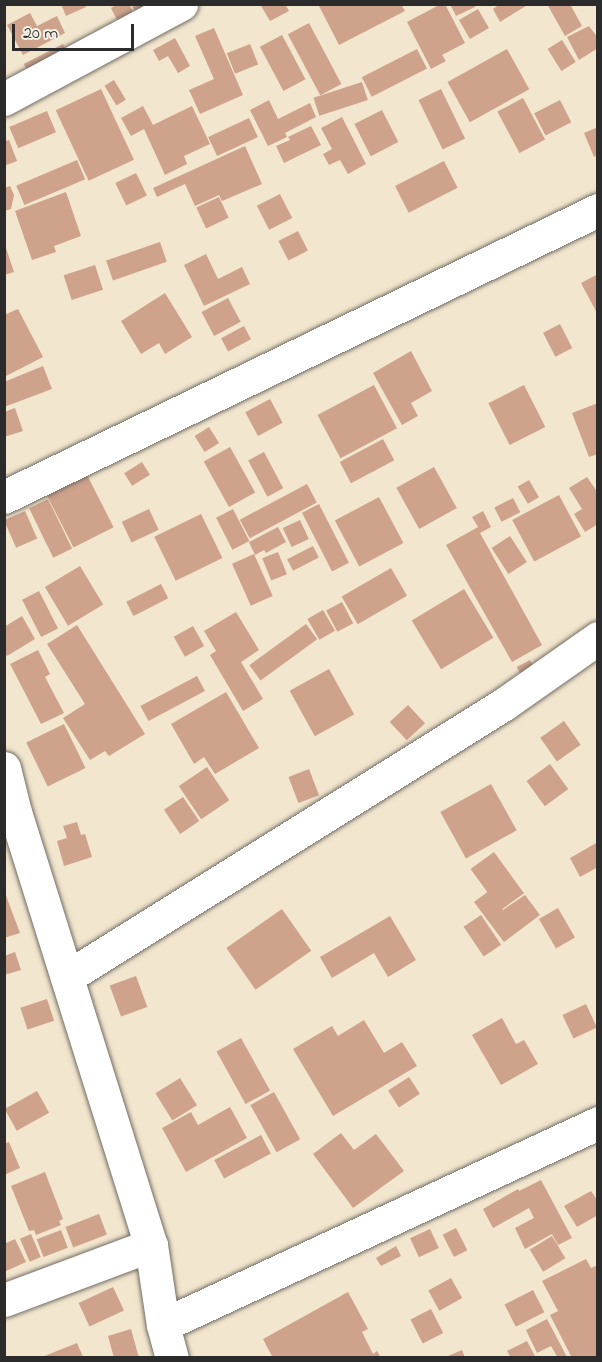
<!DOCTYPE html>
<style>
body{margin:0}
#map{position:relative;width:602px;height:1362px;overflow:hidden;background:#f3e6ce;font-family:"Indie Flower",sans-serif}
div>[style]{position:absolute}
[style*='--x']{left:calc(var(--x)*1px);top:calc(var(--y)*1px);width:calc(var(--w)*1px);rotate:calc(var(--a)*1deg)}
.building>*{inset:0;background:#cea28b;transform-origin:0 0}
.roads{filter:drop-shadow(0 0 2px #716c64) drop-shadow(0 0 2px #716c64)}
.minor>*{height:33px;margin:-16.5px;padding:0 16.5px;transform-origin:16.5px;border-radius:16.5px;background:#fff}
span{translate:-50% -50%;white-space:nowrap;text-align:center;line-height:1.15;-webkit-text-stroke:4.5px #f7f3e8;paint-order:stroke}
.frame{position:absolute;inset:0;border:6px solid #2b2b2b;pointer-events:none}
.scale{position:absolute;left:12px;top:24px;width:122px;height:27px;box-sizing:border-box;border:3px solid #2b2b2b;border-top:0;padding-left:8px;font-size:18px;line-height:21px;white-space:nowrap;color:#2b2b2b;-webkit-text-stroke:4px #f7f3e8;paint-order:stroke}
</style>
<div id="map">
<div class="building">
<div style="clip-path:polygon(61px 4px,85px 4px,86px 7px,66px 16px)"></div>
<div style="clip-path:polygon(118px 4px,129px 4px,135px 16px,119px 24px,111px 8px)"></div>
<div style="clip-path:polygon(131px 4px,147px 4px,138px 16px)"></div>
<div style="clip-path:polygon(260px 4px,285px 4px,289px 11px,270px 21px)"></div>
<div style="clip-path:polygon(318px 4px,401px 4px,405px 11px,339px 45px)"></div>
<div style="clip-path:polygon(441px 4px,445px 4px,465px 43px,442px 55px,446px 61px,431px 69px,407px 22px)"></div>
<div style="clip-path:polygon(450px 4px,474px 4px,475px 7px,456px 16px)"></div>
<div style="clip-path:polygon(500px 4px,529px 4px,500px 22px,493px 9px)"></div>
<div style="clip-path:polygon(547px 4px,570px 4px,582px 26px,565px 36px)"></div>
<div style="left:478px;top:9px;width:22px;height:22px;rotate:60deg"></div>
<div style="clip-path:polygon(30px 13px,37px 26px,57px 16px,65px 33px,23px 55px,7px 25px)"></div>
<div style="left:309px;top:23px;width:69px;height:24px;rotate:62deg"></div>
<div style="clip-path:polygon(589px 26px,598px 38px,598px 48px,579px 60px,567px 37px)"></div>
<div style="clip-path:polygon(214px 28px,243px 95px,200px 114px,189px 90px,214px 79px,195px 36px)"></div>
<div style="left:282px;top:35px;width:50px;height:25px;rotate:62deg"></div>
<div style="clip-path:polygon(175px 38px,190px 66px,178px 73px,168px 56px,159px 61px,153px 50px)"></div>
<div style="left:562px;top:40px;width:26px;height:17px;rotate:58deg"></div>
<div style="left:63px;top:44px;width:16px;height:44px;rotate:63deg"></div>
<div style="left:250px;top:44px;width:22px;height:25px;rotate:68deg"></div>
<div style="left:417px;top:49px;width:22px;height:62px;rotate:63deg"></div>
<div style="left:507px;top:49px;width:46px;height:68px;rotate:61deg"></div>
<div style="left:114px;top:80px;width:23px;height:11px;rotate:59deg"></div>
<div style="left:362px;top:82px;width:19px;height:51px;rotate:72deg"></div>
<div style="left:101px;top:89px;width:78px;height:50px;rotate:65deg"></div>
<div style="left:441px;top:89px;width:55px;height:25px;rotate:64deg"></div>
<div style="left:523px;top:98px;width:47px;height:29px;rotate:62deg"></div>
<div style="clip-path:polygon(269px 100px,278px 119px,310px 103px,316px 117px,285px 133px,287px 137px,268px 146px,250px 110px)"></div>
<div style="left:560px;top:100px;width:25px;height:29px;rotate:63deg"></div>
<div style="clip-path:polygon(143px 106px,153px 125px,192px 106px,210px 144px,184px 156px,187px 164px,165px 175px,144px 129px,131px 136px,121px 118px)"></div>
<div style="left:382px;top:110px;width:36px;height:31px;rotate:63deg"></div>
<div style="left:47px;top:111px;width:23px;height:41px;rotate:67deg"></div>
<div style="clip-path:polygon(342px 117px,366px 164px,348px 174px,340px 160px,329px 165px,323px 154px,332px 149px,321px 128px)"></div>
<div style="left:249px;top:118px;width:21px;height:45px;rotate:65deg"></div>
<div style="clip-path:polygon(311px 126px,321px 145px,284px 163px,276px 146px,290px 140px,288px 137px)"></div>
<div style="clip-path:polygon(598px 127px,598px 155px,594px 157px,584px 133px)"></div>
<div style="clip-path:polygon(9px 140px,17px 161px,4px 166px,4px 141px)"></div>
<div style="clip-path:polygon(245px 146px,262px 184px,222px 201px,219px 195px,195px 206px,185px 184px,157px 197px,153px 188px)"></div>
<div style="left:77px;top:160px;width:21px;height:66px;rotate:67deg"></div>
<div style="left:444px;top:161px;width:30px;height:55px;rotate:63deg"></div>
<div style="left:136px;top:173px;width:25px;height:23px;rotate:64deg"></div>
<div style="clip-path:polygon(10px 186px,14px 195px,11px 209px,4px 211px,4px 188px)"></div>
<div style="clip-path:polygon(66px 192px,81px 236px,54px 246px,56px 252px,32px 260px,15px 211px)"></div>
<div style="left:280px;top:194px;width:27px;height:26px;rotate:63deg"></div>
<div style="left:219px;top:197px;width:23px;height:25px;rotate:65deg"></div>
<div style="left:298px;top:231px;width:22px;height:22px;rotate:63deg"></div>
<div style="clip-path:polygon(4px 242px,14px 272px,4px 275px)"></div>
<div style="left:160px;top:242px;width:21px;height:57px;rotate:71deg"></div>
<div style="clip-path:polygon(206px 254px,218px 279px,242px 267px,250px 284px,204px 306px,184px 265px)"></div>
<div style="left:95px;top:265px;width:26px;height:33px;rotate:72deg"></div>
<div style="clip-path:polygon(598px 274px,598px 315px,581px 283px)"></div>
<div style="clip-path:polygon(165px 293px,192px 337px,165px 354px,159px 343px,141px 354px,121px 321px)"></div>
<div style="left:228px;top:298px;width:27px;height:30px;rotate:62deg"></div>
<div style="clip-path:polygon(18px 309px,43px 357px,4px 377px,4px 315px)"></div>
<div style="left:560px;top:324px;width:27px;height:19px;rotate:63deg"></div>
<div style="left:244px;top:326px;width:15px;height:26px;rotate:62deg"></div>
<div style="clip-path:polygon(411px 351px,432px 391px,411px 403px,418px 416px,402px 425px,373px 373px)"></div>
<div style="clip-path:polygon(43px 366px,52px 389px,4px 407px,4px 382px)"></div>
<div style="left:374px;top:385px;width:49px;height:64px;rotate:62deg"></div>
<div style="left:524px;top:385px;width:47px;height:40px;rotate:63deg"></div>
<div style="left:270px;top:399px;width:27px;height:28px;rotate:62deg"></div>
<div style="clip-path:polygon(598px 403px,598px 454px,589px 457px,572px 413px)"></div>
<div style="clip-path:polygon(15px 408px,23px 431px,4px 437px,4px 412px)"></div>
<div style="left:209px;top:427px;width:19px;height:17px;rotate:58deg"></div>
<div style="left:383px;top:439px;width:24px;height:49px;rotate:62deg"></div>
<div style="left:230px;top:447px;width:52px;height:30px;rotate:61deg"></div>
<div style="left:264px;top:452px;width:41px;height:18px;rotate:62deg"></div>
<div style="left:142px;top:462px;width:15px;height:21px;rotate:58deg"></div>
<div style="left:434px;top:467px;width:47px;height:43px;rotate:61deg"></div>
<div style="left:85px;top:471px;width:63px;height:45px;rotate:63deg"></div>
<div style="clip-path:polygon(587px 477px,598px 493px,598px 524px,585px 532px,574px 514px,582px 509px,569px 488px)"></div>
<div style="left:529px;top:480px;width:20px;height:13px;rotate:60deg"></div>
<div style="left:307px;top:484px;width:21px;height:76px;rotate:62deg"></div>
<div style="left:559px;top:495px;width:47px;height:53px;rotate:62deg"></div>
<div style="left:379px;top:497px;width:52px;height:50px;rotate:62deg"></div>
<div style="left:513px;top:498px;width:16px;height:21px;rotate:63deg"></div>
<div style="left:48px;top:499px;width:55px;height:21px;rotate:64deg"></div>
<div style="left:319px;top:504px;width:66px;height:19px;rotate:63deg"></div>
<div style="left:149px;top:509px;width:23px;height:30px;rotate:65deg"></div>
<div style="left:233px;top:509px;width:36px;height:19px;rotate:63deg"></div>
<div style="left:25px;top:511px;width:30px;height:23px;rotate:66deg"></div>
<div style="clip-path:polygon(483px 511px,491px 527px,480px 533px,542px 645px,512px 662px,446px 545px,478px 527px,472px 517px)"></div>
<div style="left:201px;top:514px;width:49px;height:52px;rotate:64deg"></div>
<div style="left:300px;top:520px;width:21px;height:19px;rotate:65deg"></div>
<div style="clip-path:polygon(278px 527px,286px 542px,266px 553px,264px 550px,255px 555px,249px 542px)"></div>
<div style="left:510px;top:536px;width:31px;height:22px;rotate:57deg"></div>
<div style="left:313px;top:546px;width:13px;height:29px;rotate:63deg"></div>
<div style="left:278px;top:552px;width:24px;height:17px;rotate:68deg"></div>
<div style="left:254px;top:554px;width:46px;height:24px;rotate:66deg"></div>
<div style="left:80px;top:566px;width:45px;height:41px;rotate:59deg"></div>
<div style="left:391px;top:568px;width:32px;height:57px;rotate:60deg"></div>
<div style="left:161px;top:584px;width:16px;height:39px;rotate:63deg"></div>
<div style="left:464px;top:589px;width:57px;height:61px;rotate:59deg"></div>
<div style="left:39px;top:591px;width:42px;height:19px;rotate:63deg"></div>
<div style="left:342px;top:602px;width:24px;height:18px;rotate:62deg"></div>
<div style="left:323px;top:610px;width:24px;height:18px;rotate:60deg"></div>
<div style="clip-path:polygon(236px 612px,259px 650px,241px 662px,263px 699px,243px 711px,210px 655px,216px 651px,204px 631px)"></div>
<div style="clip-path:polygon(22px 616px,35px 639px,7px 656px,4px 651px,4px 627px)"></div>
<div style="left:306px;top:624px;width:19px;height:70px;rotate:54deg"></div>
<div style="clip-path:polygon(77px 625px,145px 734px,109px 756px,105px 751px,90px 760px,63px 718px,85px 704px,47px 644px)"></div>
<div style="left:193px;top:626px;width:23px;height:22px;rotate:61deg"></div>
<div style="clip-path:polygon(38px 650px,50px 674px,45px 677px,64px 713px,41px 724px,10px 664px)"></div>
<div style="left:530px;top:660px;width:17px;height:15px;rotate:62deg"></div>
<div style="left:329px;top:669px;width:52px;height:45px;rotate:61deg"></div>
<div style="left:197px;top:676px;width:17px;height:64px;rotate:62deg"></div>
<div style="clip-path:polygon(226px 692px,259px 748px,215px 774px,204px 757px,194px 764px,171px 724px)"></div>
<div style="left:408px;top:705px;width:25px;height:25px;rotate:47deg"></div>
<div style="left:564px;top:721px;width:29px;height:29px;rotate:55deg"></div>
<div style="left:64px;top:724px;width:49px;height:42px;rotate:64deg"></div>
<div style="left:550px;top:764px;width:31px;height:29px;rotate:54deg"></div>
<div style="left:207px;top:767px;width:40px;height:34px;rotate:56deg"></div>
<div style="left:309px;top:769px;width:28px;height:22px;rotate:69deg"></div>
<div style="left:491px;top:784px;width:53px;height:58px;rotate:61deg"></div>
<div style="left:183px;top:797px;width:29px;height:23px;rotate:56deg"></div>
<div style="clip-path:polygon(77px 822px,81px 835px,85px 834px,92px 857px,64px 866px,57px 841px,67px 838px,63px 826px)"></div>
<div style="clip-path:polygon(598px 842px,598px 867px,580px 877px,570px 858px)"></div>
<div style="left:494px;top:852px;width:51px;height:29px;rotate:54deg"></div>
<div style="clip-path:polygon(4px 890px,20px 933px,4px 938px)"></div>
<div style="clip-path:polygon(489px 891px,503px 910px,525px 895px,540px 915px,504px 942px,474px 902px)"></div>
<div style="left:558px;top:908px;width:34px;height:22px;rotate:60deg"></div>
<div style="left:282px;top:909px;width:51px;height:68px;rotate:55deg"></div>
<div style="left:481px;top:915px;width:36px;height:21px;rotate:56deg"></div>
<div style="clip-path:polygon(390px 916px,416px 960px,388px 977px,374px 953px,332px 978px,320px 957px)"></div>
<div style="clip-path:polygon(15px 952px,21px 970px,4px 975px,4px 956px)"></div>
<div style="left:136px;top:976px;width:33px;height:28px;rotate:70deg"></div>
<div style="left:47px;top:999px;width:23px;height:28px;rotate:72deg"></div>
<div style="left:586px;top:1004px;width:26px;height:26px;rotate:65deg"></div>
<div style="clip-path:polygon(502px 1018px,516px 1044px,524px 1040px,538px 1064px,501px 1085px,472px 1035px)"></div>
<div style="clip-path:polygon(364px 1020px,384px 1053px,402px 1042px,417px 1066px,333px 1116px,293px 1049px,332px 1026px,338px 1036px)"></div>
<div style="left:241px;top:1038px;width:60px;height:28px;rotate:61deg"></div>
<div style="left:409px;top:1077px;width:20px;height:25px;rotate:57deg"></div>
<div style="left:180px;top:1078px;width:32px;height:29px;rotate:58deg"></div>
<div style="left:37px;top:1091px;width:25px;height:37px;rotate:61deg"></div>
<div style="left:274px;top:1092px;width:54px;height:27px;rotate:61deg"></div>
<div style="clip-path:polygon(230px 1107px,247px 1138px,186px 1172px,162px 1128px,191px 1112px,198px 1125px)"></div>
<div style="clip-path:polygon(341px 1133px,354px 1150px,376px 1134px,404px 1171px,353px 1208px,313px 1154px)"></div>
<div style="left:261px;top:1135px;width:21px;height:53px;rotate:62deg"></div>
<div style="clip-path:polygon(9px 1142px,20px 1168px,4px 1175px,4px 1144px)"></div>
<div style="clip-path:polygon(45px 1172px,63px 1219px,59px 1221px,61px 1225px,36px 1235px,34px 1230px,29px 1231px,11px 1186px)"></div>
<div style="clip-path:polygon(541px 1180px,572px 1238px,558px 1245px,552px 1234px,525px 1249px,515px 1228px,534px 1218px,529px 1208px,493px 1228px,483px 1209px,518px 1189px,519px 1191px)"></div>
<div style="clip-path:polygon(591px 1191px,598px 1201px,598px 1215px,577px 1227px,564px 1206px)"></div>
<div style="left:99px;top:1214px;width:22px;height:36px;rotate:69deg"></div>
<div style="left:456px;top:1228px;width:25px;height:15px;rotate:63deg"></div>
<div style="left:430px;top:1229px;width:21px;height:22px;rotate:65deg"></div>
<div style="left:61px;top:1230px;width:19px;height:26px;rotate:69deg"></div>
<div style="left:31px;top:1234px;width:25px;height:12px;rotate:67deg"></div>
<div style="left:552px;top:1236px;width:26px;height:26px;rotate:59deg"></div>
<div style="clip-path:polygon(15px 1239px,26px 1262px,4px 1272px,4px 1244px)"></div>
<div style="clip-path:polygon(396px 1246px,401px 1256px,381px 1266px,376px 1258px)"></div>
<div style="clip-path:polygon(586px 1259px,591px 1268px,598px 1265px,598px 1358px,572px 1358px,550px 1315px,558px 1311px,542px 1281px)"></div>
<div style="left:451px;top:1278px;width:23px;height:26px;rotate:61deg"></div>
<div style="left:113px;top:1287px;width:26px;height:38px;rotate:65deg"></div>
<div style="left:533px;top:1290px;width:25px;height:32px;rotate:63deg"></div>
<div style="clip-path:polygon(348px 1292px,368px 1329px,362px 1332px,373px 1354px,377px 1351px,381px 1358px,273px 1358px,263px 1339px)"></div>
<div style="left:431px;top:1309px;width:27px;height:23px;rotate:63deg"></div>
<div style="clip-path:polygon(547px 1319px,567px 1357px,558px 1358px,551px 1346px,537px 1353px,526px 1330px)"></div>
<div style="clip-path:polygon(131px 1329px,139px 1358px,114px 1358px,108px 1336px)"></div>
<div style="clip-path:polygon(527px 1341px,536px 1358px,511px 1358px,507px 1351px)"></div>
<div style="clip-path:polygon(77px 1343px,83px 1357px,42px 1357px)"></div>
<div style="clip-path:polygon(462px 1350px,465px 1358px,449px 1358px,448px 1356px)"></div>
</div>
<div class="roads">
<div class="minor">
<div style="--x:4;--y:99;--w:201;--a:-28.2"></div>
<div style="--x:4;--y:497;--w:660;--a:-25.79"></div>
<div style="--x:4;--y:768;--w:45;--a:76"></div>
<div style="--x:15;--y:812;--w:454;--a:72.6"></div>
<div style="--x:151;--y:1245;--w:81;--a:81.5"></div>
<div style="--x:163;--y:1325;--w:34;--a:75"></div>
<div style="--x:67;--y:977;--w:515;--a:-31.99"></div>
<div style="--x:504;--y:704;--w:115;--a:-35.1"></div>
<div style="--x:4;--y:1300;--w:157;--a:-20.5"></div>
<div style="--x:163;--y:1325;--w:480;--a:-24.9"></div>
</div>
</div>
<div class="frame"></div>
<div class="scale">20 m</div>
</div>
